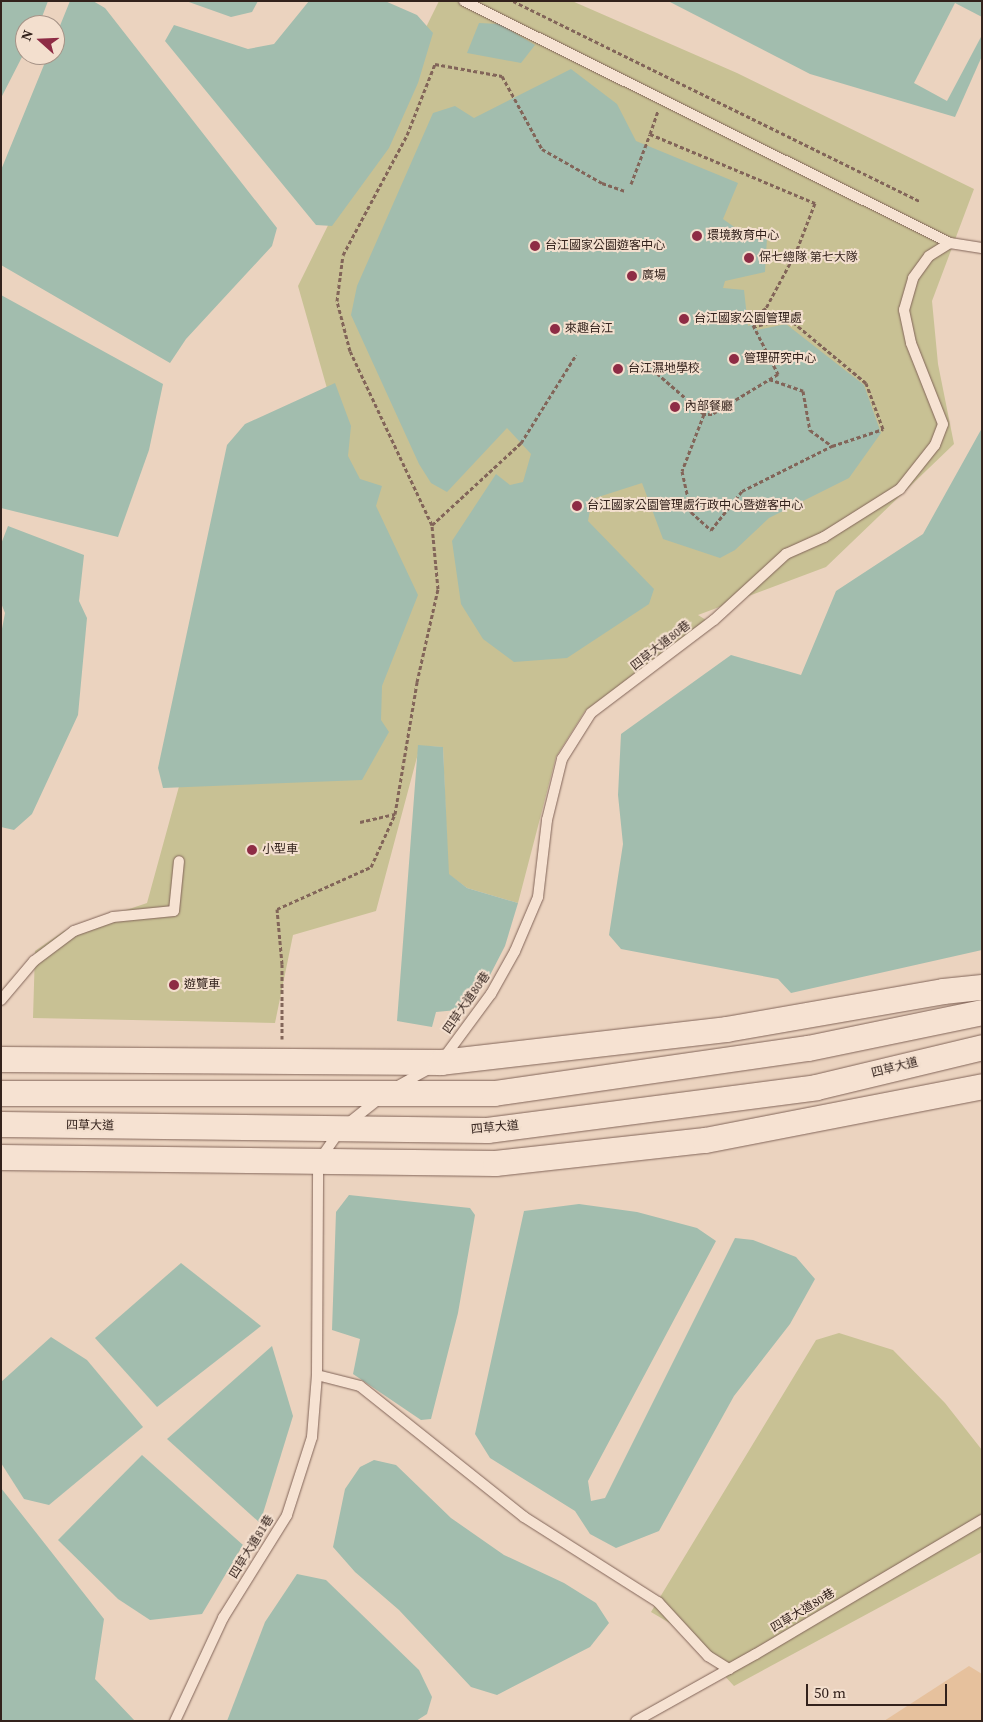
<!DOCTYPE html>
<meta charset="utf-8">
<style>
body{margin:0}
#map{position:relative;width:983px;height:1722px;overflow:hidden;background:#ebd3bf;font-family:"Source Serif 4","Noto Sans TC",serif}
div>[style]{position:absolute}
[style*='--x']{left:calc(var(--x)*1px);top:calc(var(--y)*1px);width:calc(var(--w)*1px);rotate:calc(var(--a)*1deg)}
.green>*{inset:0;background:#c8c194}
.sand>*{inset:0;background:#e6c19d}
.water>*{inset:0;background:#a2bdae}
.pier>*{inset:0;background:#ebd3bf}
.path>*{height:3px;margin-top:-1.5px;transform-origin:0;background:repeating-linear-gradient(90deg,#826559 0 4px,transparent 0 6.5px)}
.roads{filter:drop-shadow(0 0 1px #826559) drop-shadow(0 0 1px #826559)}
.service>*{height:10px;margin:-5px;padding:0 5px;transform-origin:5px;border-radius:5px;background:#f6e2d2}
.tertiary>*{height:25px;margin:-12.5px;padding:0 12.5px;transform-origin:12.5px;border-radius:12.5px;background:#f6e2d2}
.dots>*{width:14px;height:14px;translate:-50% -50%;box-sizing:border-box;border:2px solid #f3dfce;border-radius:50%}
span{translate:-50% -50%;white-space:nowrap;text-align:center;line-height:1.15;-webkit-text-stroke:4px #f3dfce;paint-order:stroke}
.poi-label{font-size:12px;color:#33221c}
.left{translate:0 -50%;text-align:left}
.street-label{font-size:12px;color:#33221c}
.frame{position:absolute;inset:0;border:2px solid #33221c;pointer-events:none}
.north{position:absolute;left:15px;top:15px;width:50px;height:50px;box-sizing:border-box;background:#f3dfce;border:1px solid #a69387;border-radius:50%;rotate:290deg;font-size:14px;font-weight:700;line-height:20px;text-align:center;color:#33221c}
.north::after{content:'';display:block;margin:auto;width:18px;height:22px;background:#8e2c45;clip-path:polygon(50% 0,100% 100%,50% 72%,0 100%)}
.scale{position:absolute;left:806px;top:1684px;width:141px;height:22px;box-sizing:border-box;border:2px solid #33221c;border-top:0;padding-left:6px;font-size:15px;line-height:18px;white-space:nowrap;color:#33221c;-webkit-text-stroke:4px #f3dfce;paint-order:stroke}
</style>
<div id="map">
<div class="green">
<div style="clip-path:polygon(439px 1px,572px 1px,737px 73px,974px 189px,932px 301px,938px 364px,954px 444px,826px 567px,698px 615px,706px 620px,585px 711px,556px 757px,518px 903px,467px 888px,448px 874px,443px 747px,420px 746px,376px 911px,293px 935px,275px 1023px,33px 1018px,35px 951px,64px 931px,147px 903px,237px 575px,330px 399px,298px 286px)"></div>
<div style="clip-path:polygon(839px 1333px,893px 1350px,945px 1403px,982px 1450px,982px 1552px,734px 1686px,683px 1631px,651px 1612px,816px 1340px)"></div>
</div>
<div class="sand">
<div style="clip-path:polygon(969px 1666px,982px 1674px,982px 1721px,884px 1721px)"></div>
</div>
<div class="water">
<div style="clip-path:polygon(1px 1px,48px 1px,39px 25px,25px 25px,22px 57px,1px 98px)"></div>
<div style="clip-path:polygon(70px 1px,93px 1px,105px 8px,277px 228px,272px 246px,186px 339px,170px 363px,1px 265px,1px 170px,48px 55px,55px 55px,55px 38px)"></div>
<div style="clip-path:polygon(186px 1px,258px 1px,252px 12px,231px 17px)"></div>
<div style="clip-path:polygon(309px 1px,385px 1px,417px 15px,433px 33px,418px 83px,389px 148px,332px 226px,316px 225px,165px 41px,174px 25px,248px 49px,274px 44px)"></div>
<div style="clip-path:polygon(668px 1px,982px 1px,982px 56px,955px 117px,810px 74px)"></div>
<div style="clip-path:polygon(479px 23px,500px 24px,535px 45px,521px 63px,467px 53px)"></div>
<div style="clip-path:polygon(571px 69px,617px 104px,636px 141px,738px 183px,723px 219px,751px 239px,767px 238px,765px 272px,725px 281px,723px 288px,744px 290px,748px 326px,753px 324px,757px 330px,786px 324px,864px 385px,881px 433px,849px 478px,769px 518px,735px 550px,720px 558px,663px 539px,642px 483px,592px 499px,588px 521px,654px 589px,649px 604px,567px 658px,514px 662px,483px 639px,461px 604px,452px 541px,496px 474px,510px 485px,523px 482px,531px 454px,507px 428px,447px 492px,431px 483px,419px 464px,351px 315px,357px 286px,433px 113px,455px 106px,474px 118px)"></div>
<div style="clip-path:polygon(1px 295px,163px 384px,149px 450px,118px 537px,1px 508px)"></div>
<div style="clip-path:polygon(335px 383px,351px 426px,348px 456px,360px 479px,382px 486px,376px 506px,418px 595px,382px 686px,381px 720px,389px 732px,362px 780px,163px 788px,158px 768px,227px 445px,245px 424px)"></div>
<div style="clip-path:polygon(982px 428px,982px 950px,791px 993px,778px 979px,621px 949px,609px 935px,623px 844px,618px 795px,621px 734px,731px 655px,801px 675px,836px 591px,923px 534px)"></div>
<div style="clip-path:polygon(8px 526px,84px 555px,79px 601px,87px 618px,78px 715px,32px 814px,14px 830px,1px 827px,1px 634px,5px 613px,1px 603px,1px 544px)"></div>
<div style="clip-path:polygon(418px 745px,443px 747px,449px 874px,467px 888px,518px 903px,505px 946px,488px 979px,457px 1010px,436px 1012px,432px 1027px,397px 1021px)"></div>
<div style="clip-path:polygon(349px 1195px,470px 1208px,475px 1215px,458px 1313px,431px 1419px,421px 1420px,353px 1374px,360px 1339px,332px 1330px,336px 1212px)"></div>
<div style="clip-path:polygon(579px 1204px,637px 1212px,697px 1228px,716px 1241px,588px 1481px,591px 1501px,605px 1498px,735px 1238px,753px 1240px,796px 1257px,815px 1279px,790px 1324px,734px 1396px,659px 1531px,616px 1548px,590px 1534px,575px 1511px,490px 1458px,475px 1434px,524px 1211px)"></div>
<div style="clip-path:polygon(181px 1263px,261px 1326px,157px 1407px,95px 1338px)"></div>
<div style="clip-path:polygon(51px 1337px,87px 1360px,143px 1427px,49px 1505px,24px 1499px,1px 1463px,1px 1382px)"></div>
<div style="clip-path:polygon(272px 1346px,293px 1416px,260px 1523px,167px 1439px)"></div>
<div style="clip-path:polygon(142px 1455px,243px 1545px,202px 1614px,150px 1620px,118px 1599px,58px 1540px)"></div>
<div style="clip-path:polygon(374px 1460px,396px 1465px,451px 1518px,504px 1555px,564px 1583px,596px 1603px,609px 1623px,590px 1647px,497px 1695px,471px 1687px,399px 1610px,355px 1572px,333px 1547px,345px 1489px,360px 1467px)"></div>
<div style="clip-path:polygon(1px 1488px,104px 1619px,95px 1679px,135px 1721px,1px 1721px)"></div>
<div style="clip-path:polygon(297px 1574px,326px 1580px,419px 1670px,432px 1697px,427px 1714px,416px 1721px,227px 1721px,265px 1622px)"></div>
</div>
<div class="pier">
<div style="clip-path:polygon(955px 3px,982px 17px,982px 35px,947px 101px,914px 83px)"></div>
</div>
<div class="path">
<div style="--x:513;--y:1;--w:453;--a:26.2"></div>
<div style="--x:650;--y:134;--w:24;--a:-71"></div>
<div style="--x:631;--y:184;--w:53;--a:-69.2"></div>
<div style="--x:650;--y:134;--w:179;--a:22.7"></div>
<div style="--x:815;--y:203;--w:53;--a:111.2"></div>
<div style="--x:796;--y:252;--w:64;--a:118.2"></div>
<div style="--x:766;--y:308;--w:19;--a:145"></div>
<div style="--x:750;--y:319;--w:62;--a:63"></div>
<div style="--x:778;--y:374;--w:77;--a:148.8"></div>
<div style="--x:712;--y:414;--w:8;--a:180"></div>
<div style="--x:704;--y:414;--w:69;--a:-139.1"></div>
<div style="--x:769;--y:379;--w:36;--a:19"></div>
<div style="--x:803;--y:391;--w:40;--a:80"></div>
<div style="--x:810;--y:430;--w:27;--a:36"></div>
<div style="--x:704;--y:414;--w:61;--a:111.1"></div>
<div style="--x:682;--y:471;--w:42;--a:77.6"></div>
<div style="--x:691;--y:512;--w:27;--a:42"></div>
<div style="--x:711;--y:530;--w:50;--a:-51.5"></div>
<div style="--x:742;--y:491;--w:101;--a:-26.6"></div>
<div style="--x:832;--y:446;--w:54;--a:-18.4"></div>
<div style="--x:883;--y:429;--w:49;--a:-110.3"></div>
<div style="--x:866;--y:383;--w:102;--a:-140.2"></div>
<div style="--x:788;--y:318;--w:36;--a:166"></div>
<div style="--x:432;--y:525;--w:192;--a:-115.2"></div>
<div style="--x:350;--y:351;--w:52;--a:-104.6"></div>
<div style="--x:337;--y:301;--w:46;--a:-82.6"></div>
<div style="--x:343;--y:255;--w:136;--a:-61.9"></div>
<div style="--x:407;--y:135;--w:76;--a:-68.5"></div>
<div style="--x:435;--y:64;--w:68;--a:10.2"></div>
<div style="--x:502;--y:76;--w:83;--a:61.3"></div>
<div style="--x:542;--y:149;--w:69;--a:29.5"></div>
<div style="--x:602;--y:183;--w:24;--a:19"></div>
<div style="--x:360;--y:822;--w:36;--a:-13"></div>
<div style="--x:395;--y:814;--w:134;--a:-80.5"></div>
<div style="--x:417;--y:682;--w:95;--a:-77.3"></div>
<div style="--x:438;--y:589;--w:64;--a:-95.4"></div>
<div style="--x:432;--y:525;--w:121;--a:-42.7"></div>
<div style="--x:521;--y:443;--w:104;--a:-58"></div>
<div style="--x:282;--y:1039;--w:75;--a:-90"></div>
<div style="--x:282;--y:964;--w:55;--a:-95.2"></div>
<div style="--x:277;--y:909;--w:103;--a:-24.1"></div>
<div style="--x:371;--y:867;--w:58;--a:-65.6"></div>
</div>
<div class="roads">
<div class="service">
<div style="--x:464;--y:1;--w:543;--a:26.47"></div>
<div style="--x:1;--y:1000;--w:51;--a:-49.8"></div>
<div style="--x:34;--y:961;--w:50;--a:-36.9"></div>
<div style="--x:74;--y:931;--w:41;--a:-19.7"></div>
<div style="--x:113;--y:917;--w:61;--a:-5.6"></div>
<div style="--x:174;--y:911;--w:50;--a:-84.3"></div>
<div style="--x:443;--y:1059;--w:81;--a:-53.6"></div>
<div style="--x:491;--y:994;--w:49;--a:-60.8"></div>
<div style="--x:515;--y:951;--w:59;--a:-66.9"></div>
<div style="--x:538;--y:897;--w:78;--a:-83.3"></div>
<div style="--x:547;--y:820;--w:63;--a:-76.2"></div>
<div style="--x:562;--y:759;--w:54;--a:-57.8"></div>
<div style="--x:591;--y:713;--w:154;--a:-37.1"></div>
<div style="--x:714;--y:620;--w:98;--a:-42.5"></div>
<div style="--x:786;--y:554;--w:42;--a:-24.1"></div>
<div style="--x:824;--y:537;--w:90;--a:-32.3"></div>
<div style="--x:900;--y:489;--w:56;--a:-51.5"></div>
<div style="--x:935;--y:445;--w:22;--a:-69"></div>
<div style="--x:943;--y:424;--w:87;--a:-111.6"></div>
<div style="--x:911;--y:343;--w:34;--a:-102"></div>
<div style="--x:904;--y:310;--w:33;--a:-74"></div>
<div style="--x:913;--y:278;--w:27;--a:-54"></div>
<div style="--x:929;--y:256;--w:25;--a:-32"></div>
<div style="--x:950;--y:243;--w:32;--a:9"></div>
<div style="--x:396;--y:1087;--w:38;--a:-29"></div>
<div style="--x:317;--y:1375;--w:44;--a:14.3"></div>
<div style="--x:360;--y:1386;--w:210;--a:38.6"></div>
<div style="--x:524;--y:1517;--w:159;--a:32.4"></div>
<div style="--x:658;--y:1602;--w:74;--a:47.2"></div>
<div style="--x:708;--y:1656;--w:25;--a:32"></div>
<div style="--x:175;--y:1721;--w:114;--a:-65"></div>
<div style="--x:223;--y:1618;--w:121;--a:-58.1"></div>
<div style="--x:287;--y:1515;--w:82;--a:-72.2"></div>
<div style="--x:312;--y:1437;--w:62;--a:-85.4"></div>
<div style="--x:317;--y:1375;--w:213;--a:-89.7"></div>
<div style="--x:318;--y:1162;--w:40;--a:-55.1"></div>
<div style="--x:341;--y:1129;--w:50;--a:-38.5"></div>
<div style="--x:636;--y:1721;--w:137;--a:-29.2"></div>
<div style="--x:756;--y:1654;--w:263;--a:-30.7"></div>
</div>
<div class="tertiary">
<div style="--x:1;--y:1059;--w:440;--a:0.4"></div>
<div style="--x:441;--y:1062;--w:287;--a:-6.6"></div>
<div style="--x:726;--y:1029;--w:220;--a:-9.9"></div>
<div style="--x:943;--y:991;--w:39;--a:-6"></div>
<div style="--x:1;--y:1093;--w:493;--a:0"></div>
<div style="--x:494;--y:1093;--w:317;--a:-8.2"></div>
<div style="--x:808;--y:1048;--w:178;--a:-11.7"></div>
<div style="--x:1;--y:1124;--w:486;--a:0.7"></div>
<div style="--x:487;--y:1130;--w:332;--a:-7.4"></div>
<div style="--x:816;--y:1087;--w:171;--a:-13.5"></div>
<div style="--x:1;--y:1157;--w:494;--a:0.7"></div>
<div style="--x:495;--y:1163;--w:211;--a:-6.3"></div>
<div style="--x:705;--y:1140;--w:282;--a:-11"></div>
</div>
</div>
<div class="dots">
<div style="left:697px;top:236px;background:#8e2c45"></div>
<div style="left:535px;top:246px;background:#8e2c45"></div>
<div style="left:749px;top:258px;background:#8e2c45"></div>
<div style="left:632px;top:276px;background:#8e2c45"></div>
<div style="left:684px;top:319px;background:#8e2c45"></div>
<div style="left:555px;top:329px;background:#8e2c45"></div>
<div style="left:734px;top:359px;background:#8e2c45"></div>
<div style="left:618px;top:369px;background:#8e2c45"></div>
<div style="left:675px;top:407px;background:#8e2c45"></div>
<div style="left:577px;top:506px;background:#8e2c45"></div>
<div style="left:252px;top:850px;background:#8e2c45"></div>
<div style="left:174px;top:985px;background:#8e2c45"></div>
</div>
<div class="poi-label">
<span class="left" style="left:707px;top:236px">環境教育中心</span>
<span class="left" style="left:545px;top:246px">台江國家公園遊客中心</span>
<span class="left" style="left:759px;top:258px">保七總隊 第七大隊</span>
<span class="left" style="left:642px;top:276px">廣場</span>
<span class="left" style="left:694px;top:319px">台江國家公園管理處</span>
<span class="left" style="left:565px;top:329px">來趣台江</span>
<span class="left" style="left:744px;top:359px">管理研究中心</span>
<span class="left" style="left:628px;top:369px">台江濕地學校</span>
<span class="left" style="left:685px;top:407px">內部餐廳</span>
<span class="left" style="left:587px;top:506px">台江國家公園管理處行政中心暨遊客中心</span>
<span class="left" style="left:262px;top:850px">小型車</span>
<span class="left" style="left:184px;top:985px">遊覽車</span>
</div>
<div class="street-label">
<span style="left:661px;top:646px;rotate:-38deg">四草大道80巷</span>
<span style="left:467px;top:1003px;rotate:-55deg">四草大道80巷</span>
<span style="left:895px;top:1068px;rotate:-14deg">四草大道</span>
<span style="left:90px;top:1126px;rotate:1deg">四草大道</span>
<span style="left:495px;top:1128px;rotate:-5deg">四草大道</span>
<span style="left:252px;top:1547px;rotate:-58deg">四草大道81巷</span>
<span style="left:803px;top:1611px;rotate:-31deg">四草大道80巷</span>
</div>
<div class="frame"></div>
<div class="north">N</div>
<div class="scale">50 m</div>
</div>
